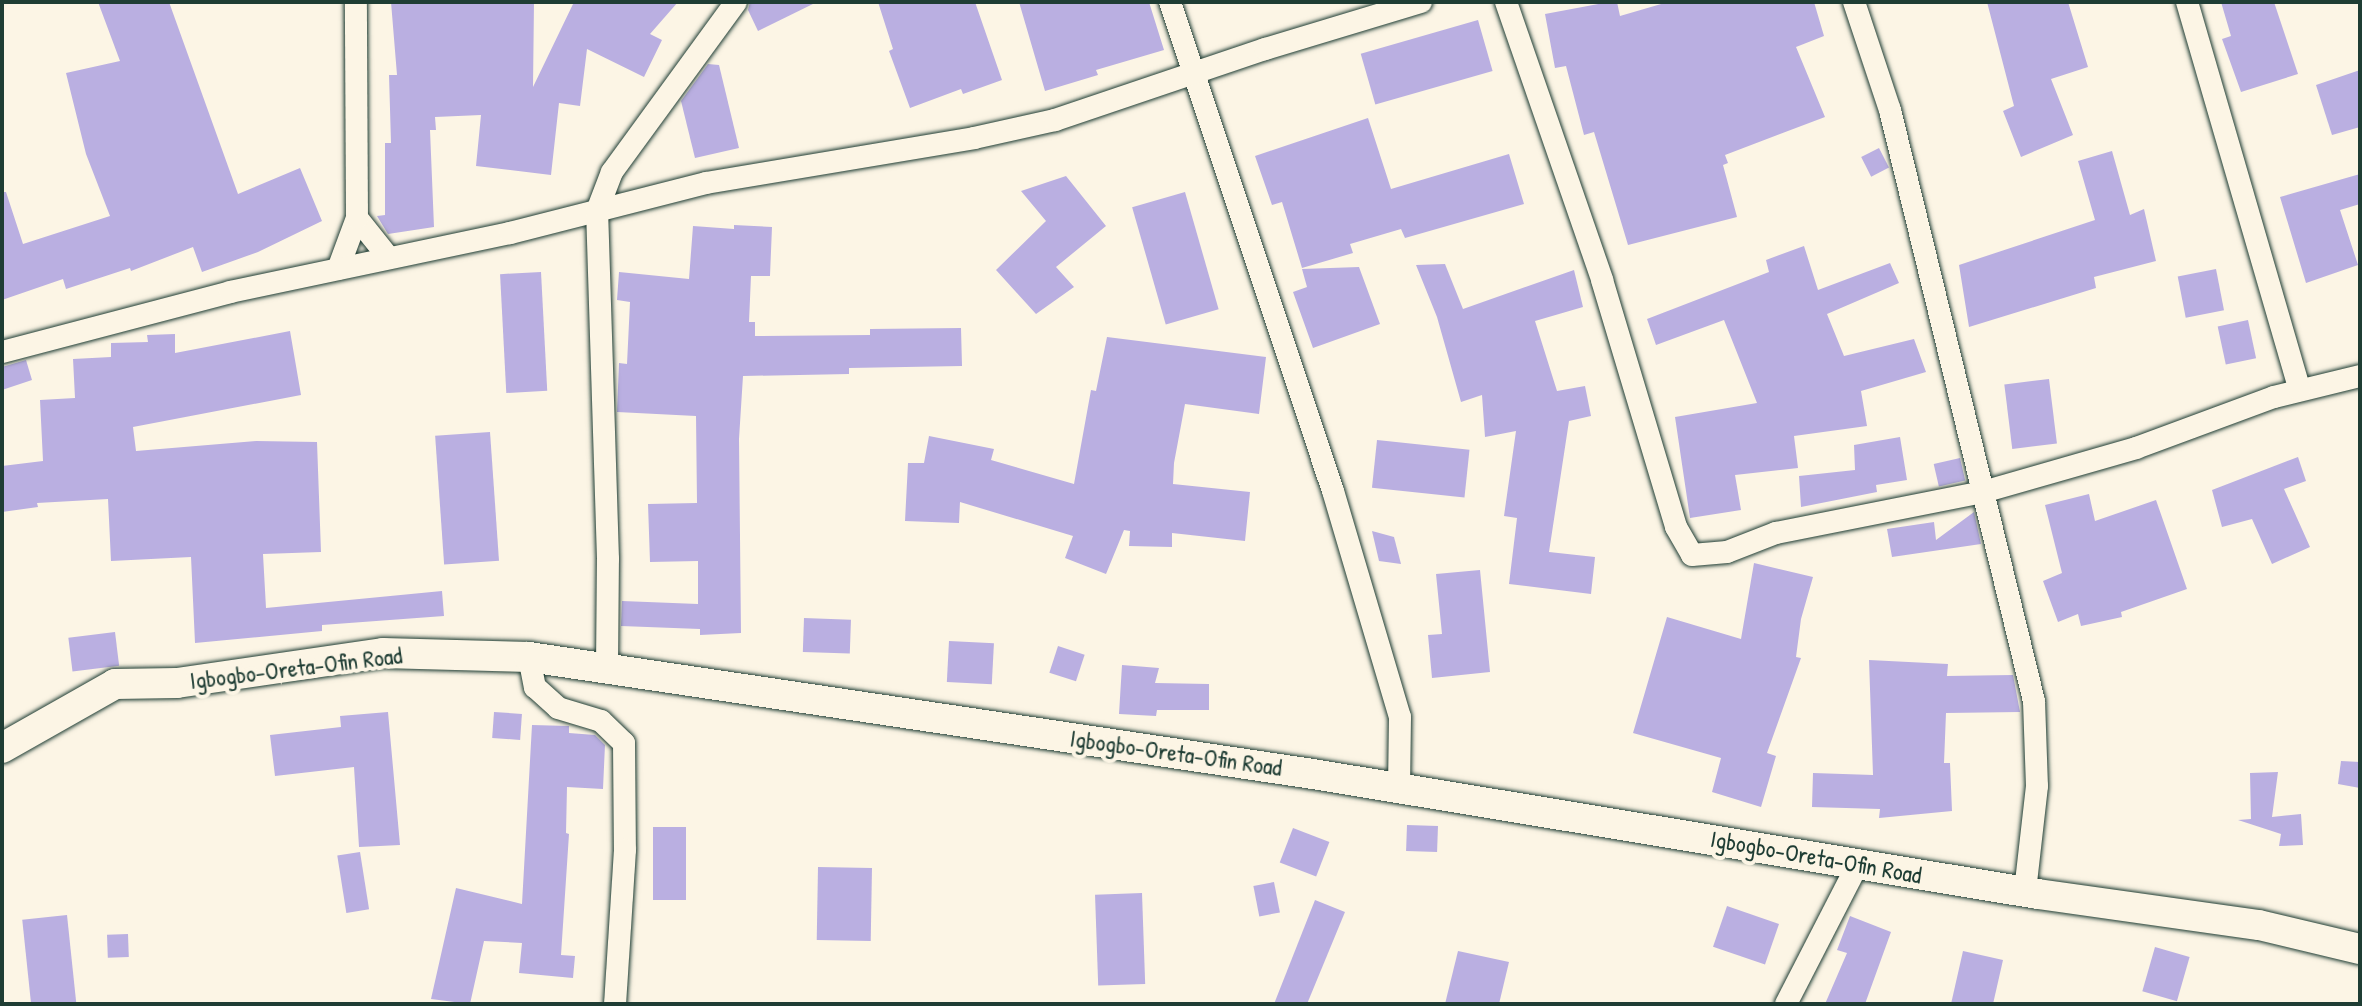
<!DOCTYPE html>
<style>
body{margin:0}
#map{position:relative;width:2362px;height:1006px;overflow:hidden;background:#fcf5e5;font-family:"Patrick Hand",sans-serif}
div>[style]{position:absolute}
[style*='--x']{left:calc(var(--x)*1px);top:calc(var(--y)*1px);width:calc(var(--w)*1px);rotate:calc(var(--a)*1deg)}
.building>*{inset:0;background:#baafe1;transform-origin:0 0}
.roads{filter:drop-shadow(0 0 2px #1f3d34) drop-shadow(0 0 2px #1f3d34)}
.street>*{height:22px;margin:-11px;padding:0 11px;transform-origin:11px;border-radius:11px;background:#fcf5e5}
.secondary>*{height:30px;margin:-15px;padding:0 15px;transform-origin:15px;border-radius:15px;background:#fcf5e5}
span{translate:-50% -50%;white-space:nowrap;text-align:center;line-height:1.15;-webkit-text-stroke:8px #fcf5e5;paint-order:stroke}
.street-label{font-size:24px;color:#1f3d34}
.frame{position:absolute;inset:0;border:4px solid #1f3d34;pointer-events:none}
</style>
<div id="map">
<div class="building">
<div style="clip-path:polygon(98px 2px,169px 2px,238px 194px,300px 168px,322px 221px,258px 252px,202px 272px,193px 247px,131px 271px,130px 268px,66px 289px,63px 279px,2px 300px,2px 192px,6px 192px,23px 244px,110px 216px,86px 154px,66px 73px,120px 61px)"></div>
<div style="clip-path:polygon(391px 2px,534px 2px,533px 87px,574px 2px,678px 2px,650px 34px,662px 40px,644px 77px,587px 49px,580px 106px,559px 103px,551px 175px,476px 166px,481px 115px,435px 117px,436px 130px,430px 130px,434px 227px,388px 234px,377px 216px,385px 215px,385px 143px,391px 143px,389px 75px,397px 75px)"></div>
<div style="clip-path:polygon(750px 2px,817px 2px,758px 31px,748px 10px)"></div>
<div style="clip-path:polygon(878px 2px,975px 2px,1002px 80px,963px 94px,961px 89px,910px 108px,889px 51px,893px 49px)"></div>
<div style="clip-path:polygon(1019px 2px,1149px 2px,1164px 50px,1096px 70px,1098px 75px,1045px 91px)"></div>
<div style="clip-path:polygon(1609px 2px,1617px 2px,1620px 16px,1668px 2px,1814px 2px,1824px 36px,1796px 47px,1825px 117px,1725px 155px,1728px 163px,1723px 165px,1737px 217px,1628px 245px,1594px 132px,1584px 135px,1566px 66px,1555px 68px,1545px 14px)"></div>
<div style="clip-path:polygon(1987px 2px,2068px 2px,2088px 67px,2051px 79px,2073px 135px,2021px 157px,2003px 111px,2014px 106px)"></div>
<div style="clip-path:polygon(2221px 2px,2274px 2px,2298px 74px,2241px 92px,2222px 39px,2231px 36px)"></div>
<div style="left:1478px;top:20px;width:53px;height:122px;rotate:74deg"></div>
<div style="clip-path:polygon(708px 64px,719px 65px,739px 148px,695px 158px,681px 101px)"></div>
<div style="clip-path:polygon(2360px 70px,2360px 127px,2332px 135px,2316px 85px)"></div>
<div style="clip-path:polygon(1368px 118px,1391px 189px,1509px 154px,1524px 204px,1405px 238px,1401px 229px,1350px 244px,1353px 253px,1302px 268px,1282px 202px,1272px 205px,1255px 156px)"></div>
<div style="left:1879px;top:148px;width:22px;height:20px;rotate:63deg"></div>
<div style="clip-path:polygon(2112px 151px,2130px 215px,2144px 209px,2156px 261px,2094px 277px,2096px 288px,1969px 327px,1959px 265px,2095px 220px,2078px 161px)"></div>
<div style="clip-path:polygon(2360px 174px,2360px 204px,2340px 210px,2358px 265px,2306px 283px,2280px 197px)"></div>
<div style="clip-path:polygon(1066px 176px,1106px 226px,1056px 267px,1074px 287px,1036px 314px,996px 270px,1046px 221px,1021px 191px)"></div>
<div style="left:1185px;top:192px;width:122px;height:55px;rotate:74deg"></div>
<div style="clip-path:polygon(734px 225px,772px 227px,770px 276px,751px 276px,749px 322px,755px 322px,755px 336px,870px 335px,870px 329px,961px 328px,962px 366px,849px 368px,849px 374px,743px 376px,739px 439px,741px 633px,700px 635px,700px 629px,621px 626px,622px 601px,698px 604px,698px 561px,650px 562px,648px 504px,697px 503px,696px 416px,617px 412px,619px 363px,627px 364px,630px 302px,617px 300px,619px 272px,689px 279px,693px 226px,734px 229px)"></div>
<div style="clip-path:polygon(1804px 246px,1818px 290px,1890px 263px,1899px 283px,1827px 314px,1844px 356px,1914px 339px,1926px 372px,1861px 391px,1867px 426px,1794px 436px,1798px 468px,1735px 475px,1741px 510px,1690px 518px,1675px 417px,1757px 403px,1724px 320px,1656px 345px,1647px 319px,1769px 272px,1766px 260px)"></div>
<div style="clip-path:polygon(1445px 264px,1463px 309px,1574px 270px,1583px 307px,1535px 321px,1557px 391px,1585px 386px,1591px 416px,1569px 421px,1549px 552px,1595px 557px,1591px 594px,1509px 584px,1517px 518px,1504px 516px,1516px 431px,1485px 437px,1482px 395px,1461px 402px,1437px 317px,1416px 265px)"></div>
<div style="clip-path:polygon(1359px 267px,1380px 324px,1313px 348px,1293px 292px,1307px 287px,1302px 269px)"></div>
<div style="left:2216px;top:269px;width:42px;height:39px;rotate:79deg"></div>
<div style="left:541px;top:272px;width:119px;height:41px;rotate:87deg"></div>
<div style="left:2248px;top:320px;width:39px;height:31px;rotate:78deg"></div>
<div style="clip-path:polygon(290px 331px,301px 395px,133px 427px,136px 451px,256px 441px,317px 442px,321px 552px,263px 554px,266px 608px,442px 591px,444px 616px,322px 625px,322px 631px,195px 643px,191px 557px,111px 561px,108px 499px,37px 503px,38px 507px,2px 512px,2px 466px,43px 461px,40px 400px,75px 398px,73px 359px,111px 357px,111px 343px,148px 342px,147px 335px,175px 334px,175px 353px)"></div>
<div style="clip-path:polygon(1107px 337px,1266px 357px,1259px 414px,1185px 404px,1174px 463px,1173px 484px,1250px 492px,1245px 541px,1172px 533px,1172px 547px,1129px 546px,1130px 531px,1124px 530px,1106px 574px,1065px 558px,1073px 536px,960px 502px,959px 523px,905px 521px,908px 463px,924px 463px,929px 436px,994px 449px,991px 460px,1074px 484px,1091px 390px,1096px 391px)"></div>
<div style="clip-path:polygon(26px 360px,32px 380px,2px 390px,2px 367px)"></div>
<div style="left:2049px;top:379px;width:65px;height:45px;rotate:83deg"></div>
<div style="left:490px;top:432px;width:129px;height:55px;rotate:86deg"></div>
<div style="clip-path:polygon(1900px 437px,1907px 480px,1876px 485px,1877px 492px,1801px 507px,1799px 476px,1855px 470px,1854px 445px)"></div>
<div style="left:1377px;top:440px;width:93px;height:48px;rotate:6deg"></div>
<div style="clip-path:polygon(2298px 457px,2306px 481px,2284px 489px,2310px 547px,2272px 564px,2252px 519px,2222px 527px,2212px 490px)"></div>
<div style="left:1960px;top:458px;width:23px;height:27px;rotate:77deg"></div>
<div style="clip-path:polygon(2089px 494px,2095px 521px,2156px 500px,2187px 589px,2121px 612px,2122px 617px,2081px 626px,2078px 614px,2058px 622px,2043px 581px,2062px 573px,2045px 505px)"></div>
<div style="clip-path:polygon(1974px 512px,1981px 544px,1892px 557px,1887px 529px,1934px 522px,1936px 540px)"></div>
<div style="clip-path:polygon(1372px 531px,1394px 537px,1401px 564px,1379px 561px)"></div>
<div style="clip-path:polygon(1754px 563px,1813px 577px,1801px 619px,1796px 657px,1801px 658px,1767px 753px,1776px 756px,1761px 807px,1712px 792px,1721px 758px,1633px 733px,1667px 617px,1741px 639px)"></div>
<div style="clip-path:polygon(1480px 570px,1490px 672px,1432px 678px,1428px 635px,1442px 634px,1436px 574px)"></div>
<div style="left:804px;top:618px;width:47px;height:34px;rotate:2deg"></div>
<div style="left:115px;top:632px;width:34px;height:47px;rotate:83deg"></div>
<div style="left:949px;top:641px;width:45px;height:41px;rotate:3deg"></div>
<div style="left:1058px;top:646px;width:28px;height:28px;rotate:18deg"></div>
<div style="clip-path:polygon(1869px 660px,1948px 664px,1947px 676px,2013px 675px,2020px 712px,1946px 713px,1944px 763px,1950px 763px,1952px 811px,1879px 818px,1880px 809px,1812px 807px,1813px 773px,1873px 775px)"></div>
<div style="clip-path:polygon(1122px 665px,1159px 668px,1155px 683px,1209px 684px,1209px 710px,1157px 710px,1156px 716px,1119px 714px)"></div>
<div style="clip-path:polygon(388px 712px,400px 845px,359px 847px,354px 767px,275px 776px,270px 735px,341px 727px,340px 716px)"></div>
<div style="left:494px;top:712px;width:28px;height:26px;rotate:4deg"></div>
<div style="clip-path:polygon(532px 725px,569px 726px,569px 733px,595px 735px,605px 745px,603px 789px,567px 787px,566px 833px,569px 834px,561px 955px,575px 956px,573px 978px,519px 973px,522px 943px,484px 941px,470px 1004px,431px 999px,456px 888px,522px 904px)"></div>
<div style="clip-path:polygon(2341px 761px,2360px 762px,2360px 788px,2338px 784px)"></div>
<div style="clip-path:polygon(2278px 772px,2272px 817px,2301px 814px,2303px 845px,2279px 846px,2281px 834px,2238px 820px,2251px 819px,2250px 773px)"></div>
<div style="left:1407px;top:825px;width:31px;height:26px;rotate:2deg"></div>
<div style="left:653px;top:827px;width:33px;height:73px"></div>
<div style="left:1293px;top:828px;width:39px;height:37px;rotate:21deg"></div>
<div style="left:360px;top:852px;width:58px;height:23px;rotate:81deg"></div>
<div style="left:818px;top:867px;width:54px;height:73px;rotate:1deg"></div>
<div style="left:1274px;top:882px;width:31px;height:21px;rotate:79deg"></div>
<div style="left:1142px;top:893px;width:91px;height:47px;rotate:88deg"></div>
<div style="clip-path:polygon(1315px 900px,1345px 912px,1307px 1004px,1274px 1004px)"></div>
<div style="left:1727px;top:906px;width:55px;height:43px;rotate:19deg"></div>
<div style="left:67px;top:915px;width:90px;height:45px;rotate:84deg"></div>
<div style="clip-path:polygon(1850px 916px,1891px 932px,1865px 1004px,1825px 1004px,1847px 953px,1837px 950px)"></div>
<div style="left:128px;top:934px;width:23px;height:21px;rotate:88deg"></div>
<div style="left:2155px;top:947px;width:36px;height:46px;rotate:16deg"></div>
<div style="clip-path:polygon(1458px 951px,1509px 962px,1499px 1004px,1445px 1004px)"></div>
<div style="clip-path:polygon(1963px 951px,2003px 960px,1993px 1004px,1951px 1004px)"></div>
</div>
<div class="roads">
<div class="street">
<div style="--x:1170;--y:2;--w:515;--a:71.57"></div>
<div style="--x:1333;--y:491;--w:236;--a:73.5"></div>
<div style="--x:1400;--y:717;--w:71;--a:90.8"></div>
<div style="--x:1506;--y:2;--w:294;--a:70.9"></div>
<div style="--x:1602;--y:280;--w:258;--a:73.3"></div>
<div style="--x:1676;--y:527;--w:32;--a:60"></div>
<div style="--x:1692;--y:555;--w:35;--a:-5"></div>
<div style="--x:1727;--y:552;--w:53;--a:-21.2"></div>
<div style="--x:1776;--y:533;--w:211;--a:-11.2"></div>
<div style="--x:1983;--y:492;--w:159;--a:-16"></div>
<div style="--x:2136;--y:448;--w:147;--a:-20.3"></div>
<div style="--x:2274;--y:397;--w:89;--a:-13.7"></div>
<div style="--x:1854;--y:2;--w:114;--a:71.6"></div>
<div style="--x:1890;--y:110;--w:608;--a:76.31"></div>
<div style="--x:2034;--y:701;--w:85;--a:88"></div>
<div style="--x:2037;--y:786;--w:107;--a:96.5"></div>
<div style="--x:2187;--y:2;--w:404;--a:73.8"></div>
<div style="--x:357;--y:218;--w:51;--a:51.3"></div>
<div style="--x:338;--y:269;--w:54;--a:-69.6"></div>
<div style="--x:357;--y:218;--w:216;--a:-90.3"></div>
<div style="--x:2;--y:352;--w:236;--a:-14.7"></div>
<div style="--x:230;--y:292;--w:286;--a:-11.9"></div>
<div style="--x:510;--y:233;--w:202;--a:-14.3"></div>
<div style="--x:706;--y:183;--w:272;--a:-9.5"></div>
<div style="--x:974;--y:138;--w:83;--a:-12.5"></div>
<div style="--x:1055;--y:120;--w:222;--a:-18.7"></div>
<div style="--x:1265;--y:49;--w:163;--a:-16.8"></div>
<div style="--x:529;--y:657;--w:31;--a:79"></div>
<div style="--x:535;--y:687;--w:31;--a:42"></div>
<div style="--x:558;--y:708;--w:45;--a:16.8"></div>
<div style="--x:601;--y:721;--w:32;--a:44"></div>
<div style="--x:624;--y:743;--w:107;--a:89.5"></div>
<div style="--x:625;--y:850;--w:154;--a:93.7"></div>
<div style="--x:607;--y:668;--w:109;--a:-89.5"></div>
<div style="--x:608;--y:559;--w:348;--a:-91.8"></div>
<div style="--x:597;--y:211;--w:42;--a:-69"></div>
<div style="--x:612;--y:172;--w:210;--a:-53.9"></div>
<div style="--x:1786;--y:1004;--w:157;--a:-62.8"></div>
</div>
<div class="secondary">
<div style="--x:2;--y:748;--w:130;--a:-29.5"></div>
<div style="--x:115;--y:684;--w:62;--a:-0.9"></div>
<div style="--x:177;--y:683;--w:208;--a:-8.3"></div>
<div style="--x:383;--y:653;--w:146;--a:1.6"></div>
<div style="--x:529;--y:657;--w:793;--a:8.49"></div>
<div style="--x:1313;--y:774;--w:735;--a:9.4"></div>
<div style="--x:2038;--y:894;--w:223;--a:8"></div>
<div style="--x:2259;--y:925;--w:104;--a:13.4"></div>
</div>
</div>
<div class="street-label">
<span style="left:296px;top:668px;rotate:-7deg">Igbogbo-Oreta-Ofin Road</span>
<span style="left:1176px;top:753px;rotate:8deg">Igbogbo-Oreta-Ofin Road</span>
<span style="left:1816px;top:857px;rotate:10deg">Igbogbo-Oreta-Ofin Road</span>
</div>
<div class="frame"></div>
</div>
